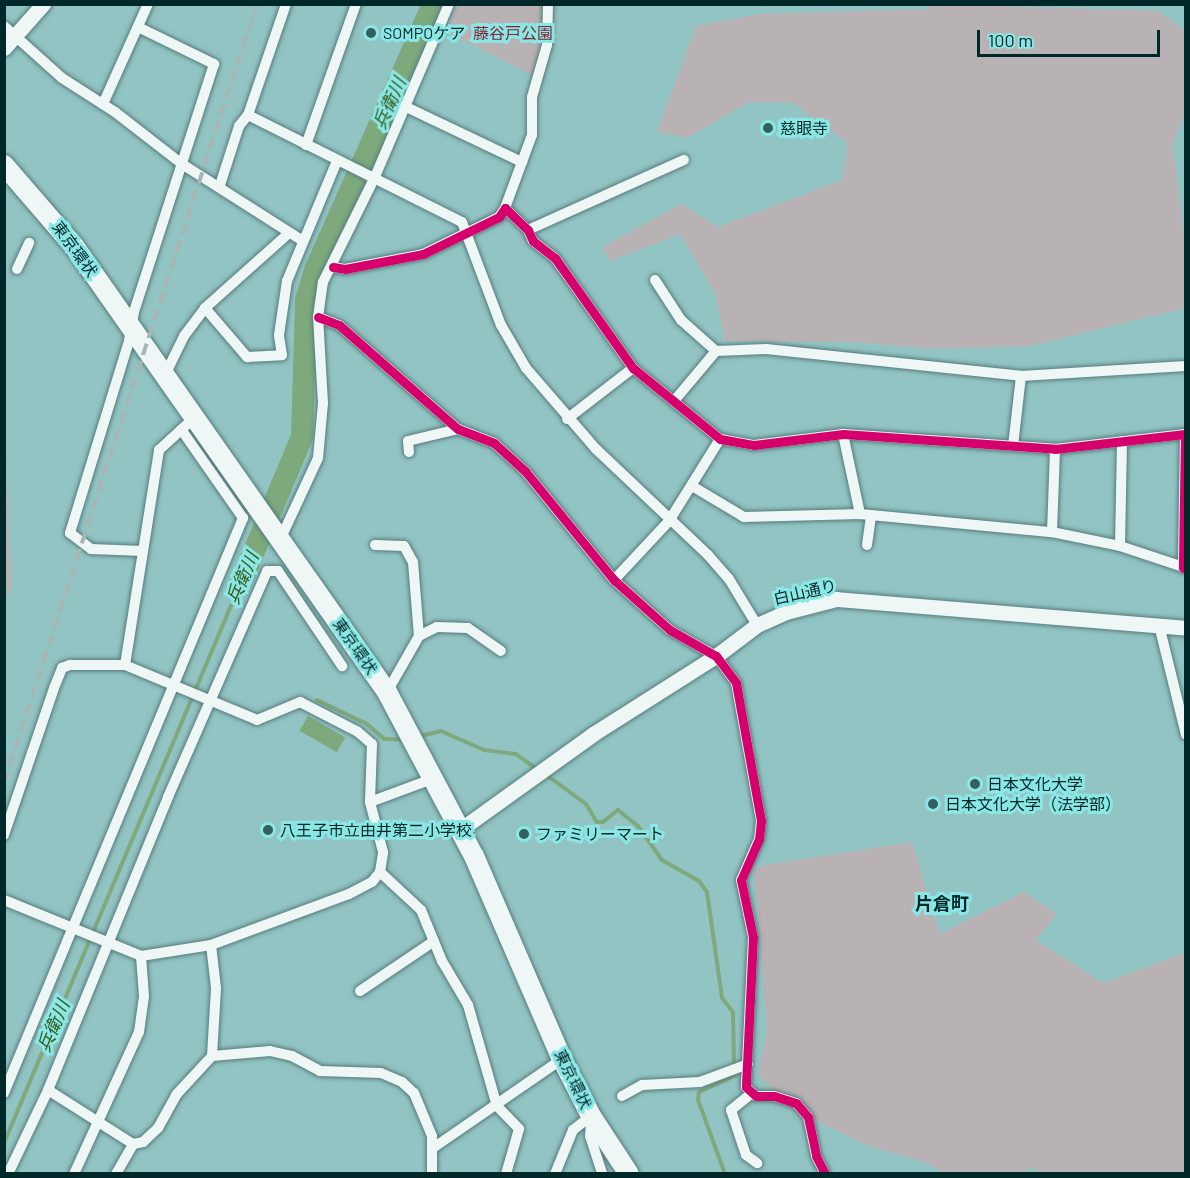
<!DOCTYPE html>
<meta charset="utf-8">
<style>
body{margin:0}
#map{position:relative;width:1190px;height:1178px;overflow:hidden;background:#93c4c4;font-family:Barlow,"Noto Sans JP",sans-serif}
div>[style]{position:absolute}
[style*='--x']{left:calc(var(--x)*1px);top:calc(var(--y)*1px);width:calc(var(--w)*1px);rotate:calc(var(--a)*1deg)}
.green>*{inset:0;background:#b9b2b4}
.water>*{inset:0;background:#7ea97d;transform-origin:0 0}
.stream>*{height:4px;margin:-2px;padding:0 2px;transform-origin:2px;border-radius:2px;background:#7ea97d}
.river>*{height:22px;margin:-11px;padding:0 11px;transform-origin:11px;border-radius:11px;background:#7ea97d}
.roads{filter:drop-shadow(0 0 2px #577c7c) drop-shadow(0 0 2px #577c7c)}
.street>*{height:10px;margin:-5px;padding:0 5px;transform-origin:5px;border-radius:5px;background:#eff6f6}
.secondary>*{height:15px;margin:-7.5px;padding:0 7.5px;transform-origin:7.5px;border-radius:7.5px;background:#eff6f6}
.highway>*{height:20px;margin:-10px;padding:0 10px;transform-origin:10px;border-radius:10px;background:#eff6f6}
.rail>*{height:4px;margin-top:-2px;transform-origin:0;background:repeating-linear-gradient(90deg,#a7b5b5 0 12px,transparent 0 18px)}
.cycleway>*{height:9px;margin:-4.5px;padding:0 4.5px;transform-origin:4.5px;border-radius:4.5px;background:#d6006c}
.dots>*{width:16px;height:16px;translate:-50% -50%;box-sizing:border-box;border:3px solid #8be7e6;border-radius:50%}
span{translate:-50% -50%;white-space:nowrap;text-align:center;line-height:1.15;-webkit-text-stroke:6px #8be7e6;paint-order:stroke}
.poi-label{font-size:16px;color:#002829}
.left{translate:0 -50%;text-align:left}
.park-label{font-size:16px;color:#822434}
.street-label{font-size:16px;color:#002829}
.water-label{font-size:18px;color:#335919;font-style:italic}
.neighbourhood-label{font-size:18px;color:#002829;font-weight:700}
.frame{position:absolute;inset:0;border:6px solid #002829;pointer-events:none}
.scale{position:absolute;left:977px;top:30px;width:183px;height:27px;box-sizing:border-box;border:3px solid #002829;border-top:0;padding-left:8px;font-size:18px;line-height:21px;white-space:nowrap;color:#002829;-webkit-text-stroke:4px #8be7e6;paint-order:stroke}
</style>
<div id="map">
<div class="green">
<div style="clip-path:polygon(931px 4px,1159px 11px,1185px 31px,1185px 112px,1173px 145px,1185px 243px,1185px 308px,1030px 346px,936px 349px,854px 342px,725px 341px,716px 295px,680px 234px,610px 261px,602px 247px,682px 204px,718px 227px,842px 180px,848px 143px,793px 103px,749px 102px,687px 138px,657px 132px,696px 26px,759px 14px,926px 9px)"></div>
<div style="clip-path:polygon(456px 5px,543px 5px,542px 51px,535px 76px,446px 32px)"></div>
<div style="clip-path:polygon(5px 422px,11px 588px,5px 599px,4px 599px)"></div>
<div style="clip-path:polygon(912px 842px,940px 934px,1024px 892px,1057px 914px,1036px 940px,1103px 983px,1185px 953px,1185px 1173px,1045px 1174px,1032px 1168px,1022px 1173px,945px 1173px,922px 1161px,871px 1147px,791px 1109px,758px 1074px,767px 1030px,754px 867px)"></div>
</div>
<div class="water">
<div style="left:308px;top:716px;width:43px;height:17px;rotate:30deg"></div>
</div>
<div class="stream">
<div style="--x:317;--y:700;--w:55;--a:25.6"></div>
<div style="--x:367;--y:724;--w:23;--a:41"></div>
<div style="--x:384;--y:739;--w:23;--a:2"></div>
<div style="--x:417;--y:737;--w:25;--a:-14"></div>
<div style="--x:441;--y:731;--w:47;--a:23.8"></div>
<div style="--x:484;--y:750;--w:32;--a:7"></div>
<div style="--x:516;--y:754;--w:26;--a:36"></div>
<div style="--x:544;--y:773;--w:52;--a:36.4"></div>
<div style="--x:586;--y:804;--w:21;--a:59"></div>
<div style="--x:597;--y:822;--w:6;--a:0"></div>
<div style="--x:603;--y:822;--w:19;--a:-39"></div>
<div style="--x:618;--y:810;--w:26;--a:39"></div>
<div style="--x:638;--y:826;--w:42;--a:54.8"></div>
<div style="--x:662;--y:860;--w:43;--a:29.6"></div>
<div style="--x:699;--y:881;--w:14;--a:54"></div>
<div style="--x:707;--y:892;--w:107;--a:81.9"></div>
<div style="--x:722;--y:998;--w:18;--a:52"></div>
<div style="--x:733;--y:1012;--w:53;--a:88.9"></div>
<div style="--x:4;--y:1143;--w:609;--a:-67.1"></div>
<div style="--x:725;--y:1174;--w:79;--a:-110"></div>
<div style="--x:698;--y:1100;--w:8;--a:-83"></div>
<div style="--x:699;--y:1092;--w:41;--a:-24.7"></div>
</div>
<div class="river">
<div style="--x:241;--y:582;--w:157;--a:-67.2"></div>
<div style="--x:302;--y:437;--w:137;--a:-88.3"></div>
<div style="--x:306;--y:300;--w:34;--a:-73"></div>
<div style="--x:316;--y:268;--w:289;--a:-66.1"></div>
</div>
<div class="roads">
<div class="street">
<div style="--x:4;--y:26;--w:78;--a:41.9"></div>
<div style="--x:62;--y:78;--w:63;--a:32.7"></div>
<div style="--x:115;--y:112;--w:85;--a:37.8"></div>
<div style="--x:182;--y:164;--w:143;--a:32.5"></div>
<div style="--x:138;--y:27;--w:85;--a:26"></div>
<div style="--x:214;--y:64;--w:261;--a:107.9"></div>
<div style="--x:134;--y:312;--w:29;--a:100"></div>
<div style="--x:129;--y:341;--w:201;--a:107.1"></div>
<div style="--x:70;--y:533;--w:26;--a:37"></div>
<div style="--x:91;--y:549;--w:52;--a:2.2"></div>
<div style="--x:103;--y:104;--w:110;--a:-65.8"></div>
<div style="--x:404;--y:106;--w:131;--a:25.4"></div>
<div style="--x:248;--y:115;--w:117;--a:-71.1"></div>
<div style="--x:306;--y:145;--w:150;--a:-70.5"></div>
<div style="--x:220;--y:185;--w:62;--a:-72.1"></div>
<div style="--x:239;--y:126;--w:14;--a:-51"></div>
<div style="--x:248;--y:115;--w:239;--a:26.6"></div>
<div style="--x:462;--y:222;--w:110;--a:69.3"></div>
<div style="--x:501;--y:325;--w:50;--a:59.8"></div>
<div style="--x:526;--y:368;--w:107;--a:49.2"></div>
<div style="--x:596;--y:449;--w:154;--a:43.4"></div>
<div style="--x:708;--y:555;--w:32;--a:49"></div>
<div style="--x:729;--y:579;--w:54;--a:58.7"></div>
<div style="--x:505;--y:208;--w:78;--a:-69.7"></div>
<div style="--x:532;--y:135;--w:38;--a:-90"></div>
<div style="--x:532;--y:97;--w:54;--a:-73.9"></div>
<div style="--x:547;--y:45;--w:41;--a:-88.6"></div>
<div style="--x:528;--y:230;--w:171;--a:-24.2"></div>
<div style="--x:333;--y:267;--w:12;--a:9"></div>
<div style="--x:345;--y:269;--w:79;--a:-10.9"></div>
<div style="--x:423;--y:254;--w:85;--a:-26"></div>
<div style="--x:499;--y:217;--w:11;--a:-56"></div>
<div style="--x:505;--y:208;--w:32;--a:44"></div>
<div style="--x:528;--y:230;--w:12;--a:66"></div>
<div style="--x:533;--y:241;--w:28;--a:38"></div>
<div style="--x:555;--y:258;--w:135;--a:54.7"></div>
<div style="--x:633;--y:368;--w:112;--a:39.2"></div>
<div style="--x:720;--y:439;--w:35;--a:10"></div>
<div style="--x:754;--y:445;--w:90;--a:-7"></div>
<div style="--x:843;--y:434;--w:213;--a:4"></div>
<div style="--x:1055;--y:449;--w:131;--a:-6.6"></div>
<div style="--x:1185;--y:434;--w:134;--a:90.9"></div>
<div style="--x:17;--y:269;--w:29;--a:-65"></div>
<div style="--x:655;--y:280;--w:48;--a:57"></div>
<div style="--x:681;--y:320;--w:47;--a:41.5"></div>
<div style="--x:205;--y:308;--w:65;--a:49.4"></div>
<div style="--x:247;--y:357;--w:35;--a:-3"></div>
<div style="--x:282;--y:355;--w:20;--a:-99"></div>
<div style="--x:279;--y:335;--w:55;--a:-81.6"></div>
<div style="--x:287;--y:281;--w:130;--a:-67.4"></div>
<div style="--x:318;--y:317;--w:22;--a:21"></div>
<div style="--x:339;--y:325;--w:158;--a:41.2"></div>
<div style="--x:458;--y:429;--w:39;--a:21"></div>
<div style="--x:494;--y:443;--w:42;--a:42.1"></div>
<div style="--x:525;--y:471;--w:141;--a:50.8"></div>
<div style="--x:614;--y:580;--w:75;--a:41.8"></div>
<div style="--x:670;--y:630;--w:53;--a:29.5"></div>
<div style="--x:716;--y:656;--w:34;--a:53"></div>
<div style="--x:736;--y:683;--w:140;--a:79.7"></div>
<div style="--x:761;--y:821;--w:18;--a:96"></div>
<div style="--x:759;--y:839;--w:45;--a:113.7"></div>
<div style="--x:741;--y:880;--w:58;--a:78.1"></div>
<div style="--x:753;--y:937;--w:150;--a:92.7"></div>
<div style="--x:746;--y:1087;--w:13;--a:42"></div>
<div style="--x:756;--y:1096;--w:18;--a:0"></div>
<div style="--x:774;--y:1096;--w:23;--a:18"></div>
<div style="--x:796;--y:1103;--w:18;--a:49"></div>
<div style="--x:808;--y:1117;--w:40;--a:78"></div>
<div style="--x:816;--y:1156;--w:20;--a:63"></div>
<div style="--x:165;--y:375;--w:43;--a:-64"></div>
<div style="--x:184;--y:336;--w:35;--a:-53"></div>
<div style="--x:205;--y:308;--w:113;--a:-41.8"></div>
<div style="--x:674;--y:401;--w:65;--a:-50"></div>
<div style="--x:716;--y:351;--w:50;--a:-2.3"></div>
<div style="--x:766;--y:349;--w:256;--a:6"></div>
<div style="--x:1021;--y:376;--w:165;--a:-3.5"></div>
<div style="--x:567;--y:419;--w:83;--a:-37.7"></div>
<div style="--x:843;--y:434;--w:82;--a:78"></div>
<div style="--x:860;--y:514;--w:193;--a:5.4"></div>
<div style="--x:1052;--y:532;--w:69;--a:11.6"></div>
<div style="--x:1120;--y:546;--w:70;--a:18.4"></div>
<div style="--x:1013;--y:446;--w:70;--a:-83.5"></div>
<div style="--x:409;--y:452;--w:11;--a:-95"></div>
<div style="--x:408;--y:441;--w:51;--a:-13.5"></div>
<div style="--x:692;--y:486;--w:61;--a:30.8"></div>
<div style="--x:744;--y:517;--w:116;--a:-1.5"></div>
<div style="--x:1052;--y:532;--w:83;--a:-87.9"></div>
<div style="--x:280;--y:540;--w:90;--a:-65.1"></div>
<div style="--x:318;--y:458;--w:55;--a:-84.8"></div>
<div style="--x:323;--y:403;--w:86;--a:-93.3"></div>
<div style="--x:318;--y:317;--w:35;--a:-82"></div>
<div style="--x:323;--y:282;--w:115;--a:-63.7"></div>
<div style="--x:374;--y:179;--w:190;--a:-66.8"></div>
<div style="--x:375;--y:545;--w:29;--a:2"></div>
<div style="--x:404;--y:546;--w:18;--a:61"></div>
<div style="--x:413;--y:562;--w:74;--a:85.4"></div>
<div style="--x:419;--y:636;--w:64;--a:119.7"></div>
<div style="--x:867;--y:545;--w:30;--a:-82"></div>
<div style="--x:1120;--y:546;--w:105;--a:-88.9"></div>
<div style="--x:614;--y:580;--w:81;--a:-47"></div>
<div style="--x:669;--y:521;--w:97;--a:-58.1"></div>
<div style="--x:1159;--y:625;--w:113;--a:76.2"></div>
<div style="--x:419;--y:636;--w:20;--a:-27"></div>
<div style="--x:437;--y:627;--w:31;--a:2"></div>
<div style="--x:468;--y:628;--w:40;--a:34.9"></div>
<div style="--x:125;--y:665;--w:218;--a:-81"></div>
<div style="--x:159;--y:450;--w:47;--a:-42.4"></div>
<div style="--x:4;--y:835;--w:155;--a:-71.2"></div>
<div style="--x:54;--y:688;--w:22;--a:-68"></div>
<div style="--x:62;--y:668;--w:9;--a:-21"></div>
<div style="--x:70;--y:665;--w:55;--a:0"></div>
<div style="--x:125;--y:665;--w:143;--a:22.6"></div>
<div style="--x:257;--y:720;--w:47;--a:-22.7"></div>
<div style="--x:300;--y:702;--w:65;--a:27.3"></div>
<div style="--x:358;--y:732;--w:18;--a:41"></div>
<div style="--x:372;--y:744;--w:58;--a:92"></div>
<div style="--x:380;--y:872;--w:56;--a:42.8"></div>
<div style="--x:421;--y:910;--w:55;--a:67.6"></div>
<div style="--x:442;--y:961;--w:51;--a:59.4"></div>
<div style="--x:468;--y:1005;--w:105;--a:74"></div>
<div style="--x:497;--y:1106;--w:32;--a:46"></div>
<div style="--x:519;--y:1129;--w:47;--a:106.1"></div>
<div style="--x:4;--y:900;--w:148;--a:22.2"></div>
<div style="--x:141;--y:956;--w:71;--a:-8.9"></div>
<div style="--x:211;--y:945;--w:147;--a:-20.3"></div>
<div style="--x:349;--y:894;--w:26;--a:-28"></div>
<div style="--x:372;--y:882;--w:13;--a:-51"></div>
<div style="--x:380;--y:872;--w:20;--a:-81"></div>
<div style="--x:383;--y:852;--w:52;--a:-104.6"></div>
<div style="--x:370;--y:802;--w:69;--a:-20.3"></div>
<div style="--x:360;--y:991;--w:89;--a:-34"></div>
<div style="--x:212;--y:1056;--w:58;--a:-4.9"></div>
<div style="--x:270;--y:1051;--w:23;--a:13"></div>
<div style="--x:292;--y:1056;--w:32;--a:28"></div>
<div style="--x:320;--y:1071;--w:61;--a:1.9"></div>
<div style="--x:381;--y:1073;--w:23;--a:23"></div>
<div style="--x:402;--y:1082;--w:16;--a:43"></div>
<div style="--x:414;--y:1093;--w:47;--a:67.3"></div>
<div style="--x:432;--y:1136;--w:38;--a:90"></div>
<div style="--x:48;--y:1090;--w:101;--a:32.4"></div>
<div style="--x:133;--y:1144;--w:10;--a:-11"></div>
<div style="--x:143;--y:1142;--w:21;--a:-43"></div>
<div style="--x:158;--y:1128;--w:38;--a:-61"></div>
<div style="--x:176;--y:1095;--w:53;--a:-47.3"></div>
<div style="--x:212;--y:1056;--w:68;--a:-86.6"></div>
<div style="--x:216;--y:988;--w:43;--a:-96.6"></div>
<div style="--x:4;--y:1093;--w:623;--a:-67.43"></div>
<div style="--x:243;--y:518;--w:108;--a:-124.9"></div>
<div style="--x:752;--y:1093;--w:27;--a:141"></div>
<div style="--x:731;--y:1110;--w:47;--a:71.6"></div>
<div style="--x:746;--y:1155;--w:14;--a:36"></div>
<div style="--x:622;--y:1096;--w:23;--a:-29"></div>
<div style="--x:642;--y:1085;--w:58;--a:-3"></div>
<div style="--x:700;--y:1082;--w:51;--a:-20.6"></div>
<div style="--x:591;--y:1119;--w:17;--a:93"></div>
<div style="--x:590;--y:1136;--w:40;--a:72"></div>
<div style="--x:433;--y:1148;--w:157;--a:-34.6"></div>
<div style="--x:8;--y:1174;--w:93;--a:-64.5"></div>
<div style="--x:48;--y:1090;--w:317;--a:-67.7"></div>
<div style="--x:168;--y:797;--w:247;--a:-66.3"></div>
<div style="--x:267;--y:571;--w:11;--a:0"></div>
<div style="--x:278;--y:571;--w:115;--a:56"></div>
<div style="--x:74;--y:1174;--w:156;--a:-65.4"></div>
<div style="--x:139;--y:1032;--w:36;--a:-82"></div>
<div style="--x:144;--y:996;--w:40;--a:-94.3"></div>
<div style="--x:116;--y:1174;--w:34;--a:-60"></div>
<div style="--x:555;--y:1174;--w:48;--a:-67.8"></div>
<div style="--x:573;--y:1130;--w:23;--a:-38"></div>
</div>
<div class="secondary">
<div style="--x:4;--y:48;--w:59;--a:-48.4"></div>
<div style="--x:461;--y:829;--w:163;--a:-35.7"></div>
<div style="--x:593;--y:734;--w:146;--a:-32.4"></div>
<div style="--x:716;--y:656;--w:51;--a:-37.1"></div>
<div style="--x:757;--y:625;--w:32;--a:-24"></div>
<div style="--x:786;--y:612;--w:52;--a:-14.6"></div>
<div style="--x:836;--y:599;--w:351;--a:4.7"></div>
</div>
<div class="highway">
<div style="--x:4;--y:165;--w:107;--a:49.2"></div>
<div style="--x:74;--y:246;--w:545;--a:54.94"></div>
<div style="--x:387;--y:692;--w:186;--a:62.1"></div>
<div style="--x:474;--y:856;--w:221;--a:66.6"></div>
<div style="--x:562;--y:1059;--w:64;--a:63"></div>
<div style="--x:591;--y:1116;--w:69;--a:56.8"></div>
</div>
</div>
<div class="rail">
<div style="--x:4;--y:783;--w:819;--a:-72.01"></div>
</div>
<div class="cycleway">
<div style="--x:333;--y:267;--w:12;--a:9"></div>
<div style="--x:345;--y:269;--w:79;--a:-10.9"></div>
<div style="--x:423;--y:254;--w:85;--a:-26"></div>
<div style="--x:499;--y:217;--w:11;--a:-56"></div>
<div style="--x:505;--y:208;--w:32;--a:44"></div>
<div style="--x:528;--y:230;--w:12;--a:66"></div>
<div style="--x:533;--y:241;--w:28;--a:38"></div>
<div style="--x:555;--y:258;--w:135;--a:54.7"></div>
<div style="--x:633;--y:368;--w:112;--a:39.2"></div>
<div style="--x:720;--y:439;--w:35;--a:10"></div>
<div style="--x:754;--y:445;--w:90;--a:-7"></div>
<div style="--x:843;--y:434;--w:213;--a:4"></div>
<div style="--x:1055;--y:449;--w:131;--a:-6.6"></div>
<div style="--x:1185;--y:434;--w:134;--a:90.9"></div>
<div style="--x:318;--y:317;--w:22;--a:21"></div>
<div style="--x:339;--y:325;--w:158;--a:41.2"></div>
<div style="--x:458;--y:429;--w:39;--a:21"></div>
<div style="--x:494;--y:443;--w:42;--a:42.1"></div>
<div style="--x:525;--y:471;--w:141;--a:50.8"></div>
<div style="--x:614;--y:580;--w:75;--a:41.8"></div>
<div style="--x:670;--y:630;--w:53;--a:29.5"></div>
<div style="--x:716;--y:656;--w:34;--a:53"></div>
<div style="--x:736;--y:683;--w:140;--a:79.7"></div>
<div style="--x:761;--y:821;--w:18;--a:96"></div>
<div style="--x:759;--y:839;--w:45;--a:113.7"></div>
<div style="--x:741;--y:880;--w:58;--a:78.1"></div>
<div style="--x:753;--y:937;--w:150;--a:92.7"></div>
<div style="--x:746;--y:1087;--w:13;--a:42"></div>
<div style="--x:756;--y:1096;--w:18;--a:0"></div>
<div style="--x:774;--y:1096;--w:23;--a:18"></div>
<div style="--x:796;--y:1103;--w:18;--a:49"></div>
<div style="--x:808;--y:1117;--w:40;--a:78"></div>
<div style="--x:816;--y:1156;--w:20;--a:63"></div>
</div>
<div class="dots">
<div style="left:371px;top:33px;background:#335f5f"></div>
<div style="left:768px;top:128px;background:#335f5f"></div>
<div style="left:975px;top:784px;background:#335f5f"></div>
<div style="left:933px;top:804px;background:#335f5f"></div>
<div style="left:268px;top:830px;background:#335f5f"></div>
<div style="left:524px;top:834px;background:#335f5f"></div>
</div>
<div class="poi-label">
<span class="left" style="left:383px;top:33px">SOMPOケア</span>
<span class="left" style="left:780px;top:128px">慈眼寺</span>
<span class="left" style="left:987px;top:784px">日本文化大学</span>
<span class="left" style="left:945px;top:804px">日本文化大学（法学部）</span>
<span class="left" style="left:280px;top:830px">八王子市立由井第二小学校</span>
<span class="left" style="left:536px;top:834px">ファミリーマート</span>
</div>
<div class="park-label">
<span style="left:513px;top:33px">藤谷戸公園</span>
</div>
<div class="street-label">
<span style="left:75px;top:249px;rotate:54deg">東京環状</span>
<span style="left:805px;top:592px;rotate:-13deg">白山通り</span>
<span style="left:355px;top:646px;rotate:55deg">東京環状</span>
<span style="left:573px;top:1079px;rotate:64deg">東京環状</span>
</div>
<div class="water-label">
<span style="left:389px;top:103px;rotate:-66deg">兵衛川</span>
<span style="left:242px;top:578px;rotate:-67deg">兵衛川</span>
<span style="left:53px;top:1026px;rotate:-67deg">兵衛川</span>
</div>
<div class="neighbourhood-label">
<span style="left:942px;top:903px">片倉町</span>
</div>
<div class="frame"></div>
<div class="scale">100 m</div>
</div>
